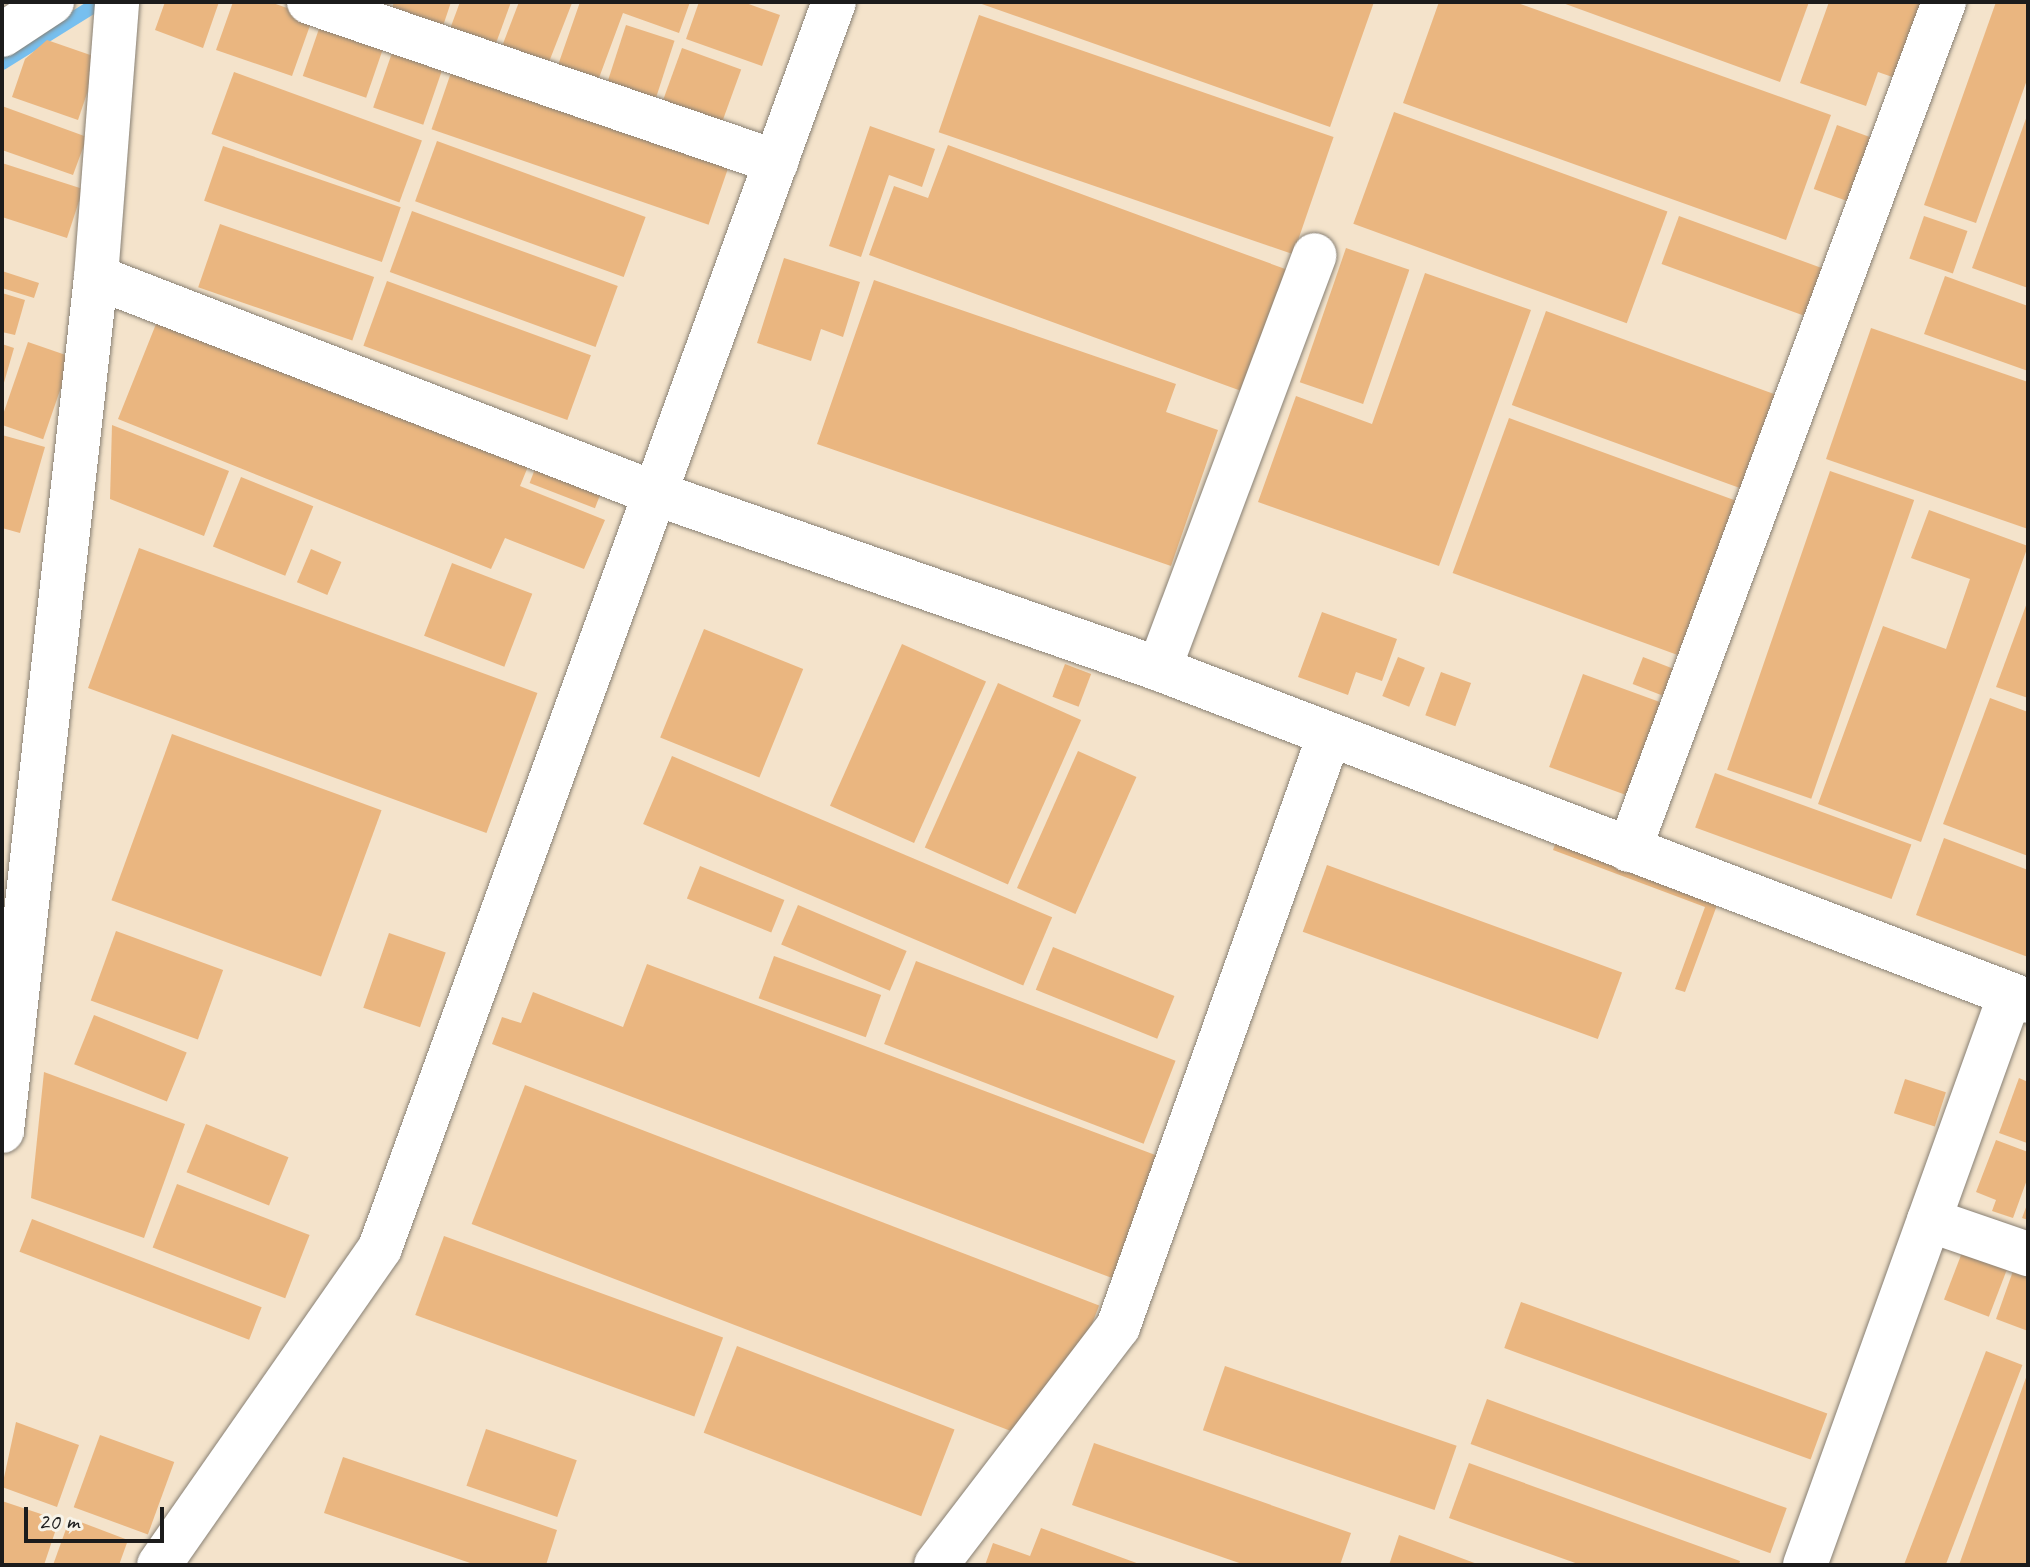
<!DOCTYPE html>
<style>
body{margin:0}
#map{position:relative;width:2030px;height:1567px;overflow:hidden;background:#f4e3cb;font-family:Caveat,sans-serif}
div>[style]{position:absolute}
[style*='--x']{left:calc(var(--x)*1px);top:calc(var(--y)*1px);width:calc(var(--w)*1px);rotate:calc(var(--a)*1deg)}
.stream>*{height:14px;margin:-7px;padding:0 7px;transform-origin:7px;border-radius:7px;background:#77bfef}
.building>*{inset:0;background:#eab680;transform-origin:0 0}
.roads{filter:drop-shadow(0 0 2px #888074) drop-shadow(0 0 2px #888074)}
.minor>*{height:44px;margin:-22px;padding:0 22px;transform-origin:22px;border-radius:22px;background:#fff}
span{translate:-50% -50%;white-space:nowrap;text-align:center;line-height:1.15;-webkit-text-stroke:7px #f7f3e8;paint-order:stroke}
.frame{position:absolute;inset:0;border:4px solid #1c1c1c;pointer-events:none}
.scale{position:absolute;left:24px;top:1507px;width:140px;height:36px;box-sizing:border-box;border:4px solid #1c1c1c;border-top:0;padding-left:10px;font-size:24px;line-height:28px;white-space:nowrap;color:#1c1c1c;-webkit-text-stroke:6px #f7f3e8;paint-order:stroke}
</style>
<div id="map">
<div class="stream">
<div style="--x:2;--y:63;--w:115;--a:-31.9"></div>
</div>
<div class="building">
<div style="clip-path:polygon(165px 2px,219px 2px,203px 48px,155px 30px)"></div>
<div style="clip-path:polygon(233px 2px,270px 2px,313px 17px,292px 76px,216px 50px)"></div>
<div style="clip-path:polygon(394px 2px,451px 2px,443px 26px,392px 8px)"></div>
<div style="clip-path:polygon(460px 2px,511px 2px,495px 46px,450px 29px)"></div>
<div style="clip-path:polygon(519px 2px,572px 3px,547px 67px,501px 49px)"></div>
<div style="clip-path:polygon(580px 2px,690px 2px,679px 33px,623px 13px,596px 86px,556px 71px)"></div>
<div style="clip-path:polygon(699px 2px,743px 2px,780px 15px,762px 66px,686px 39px)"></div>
<div style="clip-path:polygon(976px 2px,1374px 2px,1330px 127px)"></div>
<div style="clip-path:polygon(1439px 2px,1515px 2px,1831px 115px,1786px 240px,1403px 103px)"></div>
<div style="clip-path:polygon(1560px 2px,1809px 2px,1780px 82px)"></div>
<div style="clip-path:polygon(1829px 2px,1929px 2px,1901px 80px,1878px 72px,1866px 106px,1800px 83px)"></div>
<div style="clip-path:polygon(1996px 2px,2028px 2px,2028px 77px,1976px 223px,1924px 205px)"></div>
<div style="left:979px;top:15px;width:375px;height:124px;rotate:19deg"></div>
<div style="left:321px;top:23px;width:67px;height:56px;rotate:19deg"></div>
<div style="left:626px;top:25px;width:51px;height:68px;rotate:18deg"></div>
<div style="clip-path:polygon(47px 40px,99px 58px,78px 120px,12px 97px,25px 59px)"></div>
<div style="left:394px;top:47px;width:53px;height:64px;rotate:19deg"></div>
<div style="left:682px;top:48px;width:63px;height:64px;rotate:20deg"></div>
<div style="left:454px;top:64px;width:293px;height:69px;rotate:19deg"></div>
<div style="left:234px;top:72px;width:200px;height:66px;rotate:20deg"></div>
<div style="clip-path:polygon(2px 106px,87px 137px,73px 175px,2px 150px)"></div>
<div style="left:1394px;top:112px;width:291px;height:119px;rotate:20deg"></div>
<div style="clip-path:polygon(2028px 113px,2028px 288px,1972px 268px)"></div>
<div style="left:1837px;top:125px;width:48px;height:68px;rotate:20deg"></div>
<div style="clip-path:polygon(870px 126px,935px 149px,922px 187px,889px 175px,861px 257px,829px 246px)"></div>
<div style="left:437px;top:141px;width:222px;height:64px;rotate:20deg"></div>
<div style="clip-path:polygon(948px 145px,1288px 270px,1244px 392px,869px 255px,894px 186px,928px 198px)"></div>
<div style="left:223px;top:146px;width:188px;height:58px;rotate:19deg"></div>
<div style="clip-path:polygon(2px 163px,83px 189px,67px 238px,2px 217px)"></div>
<div style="left:412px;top:211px;width:219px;height:65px;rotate:20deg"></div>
<div style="left:1679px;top:216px;width:154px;height:51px;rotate:20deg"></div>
<div style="left:1924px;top:216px;width:46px;height:45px;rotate:19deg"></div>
<div style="left:220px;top:224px;width:163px;height:67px;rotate:19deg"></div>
<div style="left:1346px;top:248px;width:67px;height:142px;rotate:19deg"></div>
<div style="clip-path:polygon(784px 258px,860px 282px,843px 337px,821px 329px,811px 361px,757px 343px)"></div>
<div style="clip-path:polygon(2px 271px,39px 283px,34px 298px,2px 288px)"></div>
<div style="clip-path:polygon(1425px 273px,1531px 310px,1439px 566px,1258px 502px,1296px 396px,1372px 424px)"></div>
<div style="clip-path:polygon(1945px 276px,2028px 306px,2028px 371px,1924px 334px)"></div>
<div style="clip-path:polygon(874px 280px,1176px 384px,1166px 412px,1218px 430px,1171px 566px,817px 444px)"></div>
<div style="left:387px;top:281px;width:217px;height:69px;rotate:20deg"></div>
<div style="clip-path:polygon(2px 293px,25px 300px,15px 335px,2px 332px)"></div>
<div style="clip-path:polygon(164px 304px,534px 452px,520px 486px,605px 520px,584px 569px,505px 538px,491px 569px,118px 419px)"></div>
<div style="left:1546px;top:311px;width:247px;height:100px;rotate:20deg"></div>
<div style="clip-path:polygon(1871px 328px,2028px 382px,2028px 529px,1826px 459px)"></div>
<div style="left:28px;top:342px;width:46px;height:87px;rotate:19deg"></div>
<div style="clip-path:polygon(2px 344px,14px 348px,3px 386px,2px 385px)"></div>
<div style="left:1509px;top:418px;width:249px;height:165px;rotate:20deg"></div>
<div style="clip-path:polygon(112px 425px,229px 471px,204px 536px,110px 499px)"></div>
<div style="clip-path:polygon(2px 435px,45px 447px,20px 533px,2px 528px)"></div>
<div style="left:540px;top:456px;width:70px;height:29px;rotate:21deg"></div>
<div style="left:1830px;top:471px;width:89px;height:316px;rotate:19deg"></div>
<div style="left:241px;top:477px;width:78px;height:75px;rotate:22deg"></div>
<div style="clip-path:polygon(1929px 510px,2028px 546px,1921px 842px,1818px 804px,1883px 626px,1946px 649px,1970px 579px,1911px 558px)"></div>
<div style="left:139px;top:548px;width:424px;height:149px;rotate:20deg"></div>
<div style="left:311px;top:549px;width:33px;height:36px;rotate:23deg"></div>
<div style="left:452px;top:563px;width:86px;height:78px;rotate:21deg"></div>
<div style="clip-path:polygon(2028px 600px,2028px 698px,1996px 687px)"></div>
<div style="clip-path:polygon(1322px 612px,1397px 639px,1382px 681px,1356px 672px,1348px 695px,1298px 677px)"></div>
<div style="left:704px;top:629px;width:107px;height:117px;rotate:22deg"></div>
<div style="left:902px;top:644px;width:92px;height:177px;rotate:24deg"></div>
<div style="left:1398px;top:657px;width:29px;height:42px;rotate:22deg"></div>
<div style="left:1643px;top:657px;width:36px;height:29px;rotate:21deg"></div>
<div style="left:1065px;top:664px;width:28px;height:35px;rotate:21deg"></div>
<div style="left:1441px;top:672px;width:32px;height:46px;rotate:20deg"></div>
<div style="left:1583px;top:674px;width:92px;height:99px;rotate:20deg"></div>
<div style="left:998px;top:683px;width:91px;height:180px;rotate:24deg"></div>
<div style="clip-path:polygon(1990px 698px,2028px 712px,2028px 856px,1943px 824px)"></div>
<div style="left:172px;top:734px;width:223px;height:177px;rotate:20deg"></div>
<div style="left:1078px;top:751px;width:64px;height:150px;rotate:24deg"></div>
<div style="left:672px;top:756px;width:413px;height:74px;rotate:23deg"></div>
<div style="left:1715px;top:773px;width:209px;height:58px;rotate:20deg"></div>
<div style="clip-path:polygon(1558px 836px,1720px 897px,1685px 992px,1675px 989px,1705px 907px,1553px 850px)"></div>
<div style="clip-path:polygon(1944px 838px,2028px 870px,2028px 957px,1916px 915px)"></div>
<div style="left:1327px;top:865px;width:314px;height:71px;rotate:20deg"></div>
<div style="left:700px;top:866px;width:91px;height:35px;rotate:22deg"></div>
<div style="left:798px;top:905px;width:118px;height:43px;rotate:23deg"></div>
<div style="left:116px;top:931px;width:114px;height:74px;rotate:20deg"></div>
<div style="left:389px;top:933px;width:60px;height:79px;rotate:19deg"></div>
<div style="left:1053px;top:947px;width:131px;height:46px;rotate:22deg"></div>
<div style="left:774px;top:956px;width:114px;height:45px;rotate:20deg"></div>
<div style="left:916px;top:961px;width:278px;height:89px;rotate:21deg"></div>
<div style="clip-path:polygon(647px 964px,1158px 1156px,1112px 1278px,492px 1044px,502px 1017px,521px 1023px,533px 992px,623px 1027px)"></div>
<div style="left:94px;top:1015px;width:100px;height:53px;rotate:22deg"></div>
<div style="clip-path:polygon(44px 1072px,185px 1124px,144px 1238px,31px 1198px)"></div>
<div style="clip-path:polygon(2019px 1078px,2028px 1082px,2027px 1143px,1999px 1133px)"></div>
<div style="left:1905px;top:1079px;width:43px;height:36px;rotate:18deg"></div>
<div style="left:525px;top:1085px;width:615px;height:149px;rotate:21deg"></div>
<div style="left:206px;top:1124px;width:89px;height:52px;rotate:22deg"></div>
<div style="clip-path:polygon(1996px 1140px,2028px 1152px,2028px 1177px,2013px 1218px,1992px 1211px,1996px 1200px,1976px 1192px)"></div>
<div style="left:177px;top:1184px;width:142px;height:68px;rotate:21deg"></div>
<div style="clip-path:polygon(2028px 1202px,2028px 1220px,2022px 1218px)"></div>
<div style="left:32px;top:1219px;width:246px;height:35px;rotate:21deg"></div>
<div style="left:444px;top:1236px;width:297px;height:84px;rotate:20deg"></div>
<div style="left:1963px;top:1250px;width:48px;height:53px;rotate:21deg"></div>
<div style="clip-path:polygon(2013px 1271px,2028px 1277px,2028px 1331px,1996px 1319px)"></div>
<div style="left:1521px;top:1302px;width:326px;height:49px;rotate:20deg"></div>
<div style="left:737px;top:1346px;width:233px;height:93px;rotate:21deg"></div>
<div style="left:1986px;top:1351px;width:39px;height:227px;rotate:21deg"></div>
<div style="left:1225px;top:1366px;width:245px;height:68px;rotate:19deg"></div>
<div style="clip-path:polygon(2028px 1372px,2028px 1565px,1959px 1565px)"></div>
<div style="left:1487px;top:1399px;width:319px;height:48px;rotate:20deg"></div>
<div style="clip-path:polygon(16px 1422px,79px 1445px,57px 1507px,2px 1487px)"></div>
<div style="left:486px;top:1429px;width:96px;height:60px;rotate:19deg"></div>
<div style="left:100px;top:1435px;width:79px;height:77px;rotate:20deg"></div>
<div style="clip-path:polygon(1094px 1443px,1351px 1533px,1340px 1565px,1245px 1565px,1072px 1505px)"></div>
<div style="clip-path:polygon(343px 1457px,557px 1530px,546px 1565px,476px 1565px,324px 1513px)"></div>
<div style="clip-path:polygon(1469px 1463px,1740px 1561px,1739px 1565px,1581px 1565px,1449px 1518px)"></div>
<div style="clip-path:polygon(2px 1501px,59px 1520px,44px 1565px,2px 1565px)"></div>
<div style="clip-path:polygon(70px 1518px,128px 1540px,119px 1565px,53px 1565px)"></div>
<div style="clip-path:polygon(1041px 1528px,1142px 1565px,985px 1565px,993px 1543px,1030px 1556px)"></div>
<div style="clip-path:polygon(1399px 1535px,1480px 1565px,1389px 1565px)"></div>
</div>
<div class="roads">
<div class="minor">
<div style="--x:309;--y:2;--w:494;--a:18.9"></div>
<div style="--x:2;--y:35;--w:60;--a:-33.4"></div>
<div style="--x:96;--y:277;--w:598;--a:21.16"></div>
<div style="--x:654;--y:493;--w:535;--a:19.21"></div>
<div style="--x:1159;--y:669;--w:930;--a:20.91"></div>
<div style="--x:1159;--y:669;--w:442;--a:-69.4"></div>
<div style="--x:1629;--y:850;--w:905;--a:-69.62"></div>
<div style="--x:2;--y:1131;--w:859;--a:-83.72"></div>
<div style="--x:96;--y:277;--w:276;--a:-85.6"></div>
<div style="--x:1929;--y:1220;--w:105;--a:19"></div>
<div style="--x:159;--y:1565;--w:386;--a:-55.1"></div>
<div style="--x:380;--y:1248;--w:1326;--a:-69.98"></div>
<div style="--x:936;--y:1565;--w:300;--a:-52.6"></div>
<div style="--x:1118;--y:1327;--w:628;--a:-70.35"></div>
<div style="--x:1805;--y:1565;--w:606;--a:-70.22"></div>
</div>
</div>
<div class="frame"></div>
<div class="scale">20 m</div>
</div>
